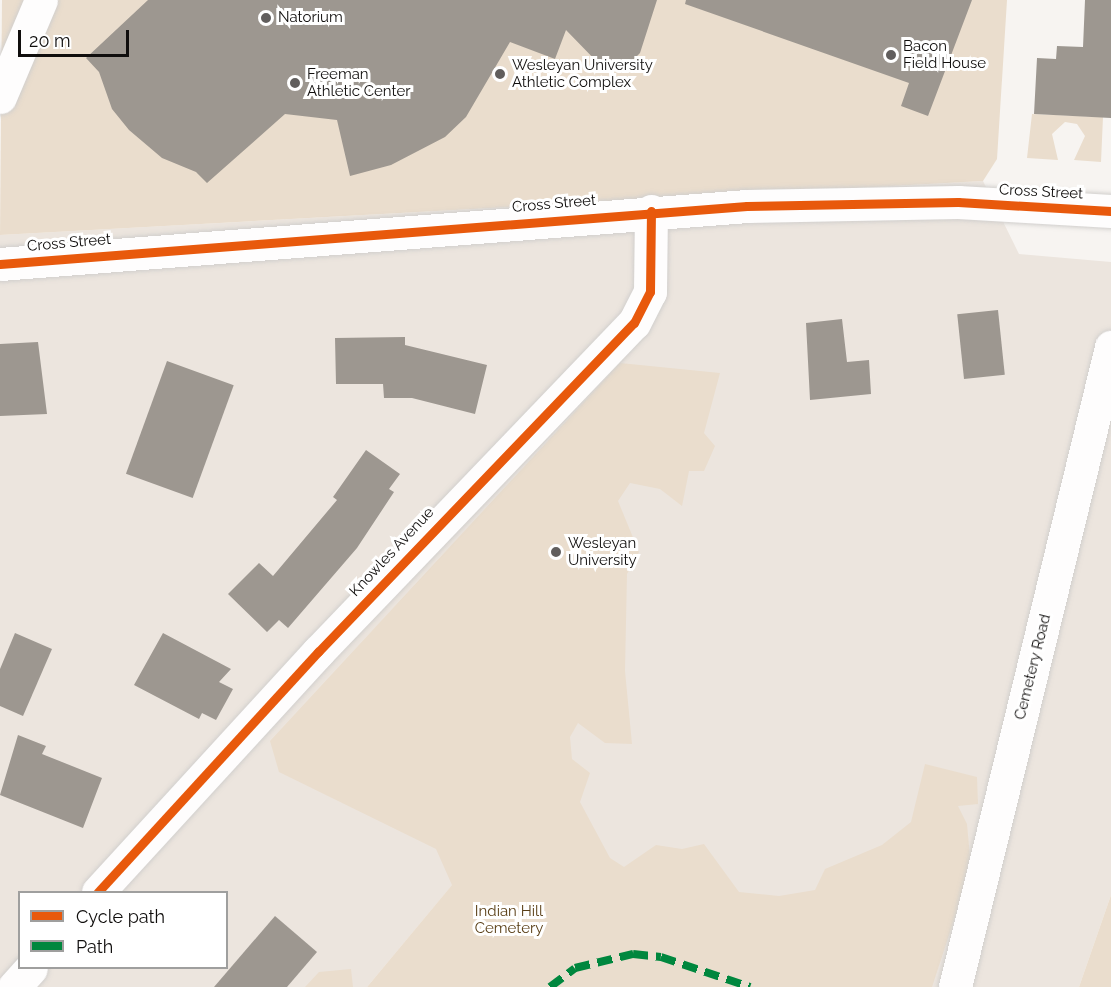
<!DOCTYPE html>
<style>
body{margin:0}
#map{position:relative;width:1111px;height:987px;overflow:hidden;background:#f7f4f1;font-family:Raleway,sans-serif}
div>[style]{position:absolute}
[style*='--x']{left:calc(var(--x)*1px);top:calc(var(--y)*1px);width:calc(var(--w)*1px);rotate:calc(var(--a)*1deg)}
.built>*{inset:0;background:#ece5de}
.green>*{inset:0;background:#eaddcd}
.building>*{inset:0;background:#9d9790;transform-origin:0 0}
.roads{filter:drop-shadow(0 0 2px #d1cfcd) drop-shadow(0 0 2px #d1cfcd)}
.minor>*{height:33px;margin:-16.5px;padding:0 16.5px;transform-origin:16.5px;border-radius:16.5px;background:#fefdfd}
.quiet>*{height:8px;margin-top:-4px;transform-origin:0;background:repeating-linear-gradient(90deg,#00873e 0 15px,transparent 0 23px)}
.cycleway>*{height:9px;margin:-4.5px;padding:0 4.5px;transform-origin:4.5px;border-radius:4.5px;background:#e8590c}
.dots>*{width:16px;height:16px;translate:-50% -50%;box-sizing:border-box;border:3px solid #fff;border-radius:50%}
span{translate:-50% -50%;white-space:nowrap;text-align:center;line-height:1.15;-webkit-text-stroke:6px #fff;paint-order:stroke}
.poi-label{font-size:15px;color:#100e0d}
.left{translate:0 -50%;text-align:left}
.street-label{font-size:15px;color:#100e0d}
.park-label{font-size:15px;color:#5a3f16}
.legend{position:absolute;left:18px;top:891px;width:210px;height:78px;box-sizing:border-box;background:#fff;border:2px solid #9f9f9e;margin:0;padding:8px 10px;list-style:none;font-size:18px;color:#100e0d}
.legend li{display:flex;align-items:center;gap:12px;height:30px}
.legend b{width:30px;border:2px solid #9f9f9e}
.scale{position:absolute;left:18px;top:30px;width:111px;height:27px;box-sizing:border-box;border:3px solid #100e0d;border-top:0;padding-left:8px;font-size:18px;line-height:21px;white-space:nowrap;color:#100e0d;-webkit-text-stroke:4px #fff;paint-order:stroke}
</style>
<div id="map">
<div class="built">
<div style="clip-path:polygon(evenodd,983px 181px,1019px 254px,1111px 262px,1111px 895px,1079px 987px,878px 987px,489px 841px,367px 987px,0 987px,0 235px,983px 181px,20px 892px,226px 892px,226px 968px,20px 968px,20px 892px)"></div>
</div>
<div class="green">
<div style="clip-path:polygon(2px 0,1007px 0,997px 159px,983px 181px,0 235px)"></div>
<div style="clip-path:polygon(1032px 114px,1103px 117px,1101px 162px,1074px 160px,1085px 136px,1077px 124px,1065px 122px,1052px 134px,1058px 160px,1027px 158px)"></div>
<div style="clip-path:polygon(620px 363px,720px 373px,704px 433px,715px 446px,704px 471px,689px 471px,682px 506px,660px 489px,630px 483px,618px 501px,639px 552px,627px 574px,625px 671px,632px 744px,605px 743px,578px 723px,570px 737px,572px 759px,590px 773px,580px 802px,610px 858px,624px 867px,656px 845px,682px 849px,704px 844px,739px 892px,779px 896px,815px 890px,825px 869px,882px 845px,911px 822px,925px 764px,977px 777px,978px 804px,958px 806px,967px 824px,971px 868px,932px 987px,367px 987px,452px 885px,436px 849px,279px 772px,270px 741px)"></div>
<div style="clip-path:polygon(1111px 895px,1111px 987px,1079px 987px)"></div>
<div style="clip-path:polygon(351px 969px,353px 987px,305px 987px,319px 972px)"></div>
</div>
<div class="building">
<div style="clip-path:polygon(148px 0,657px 0,640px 53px,625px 68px,601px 66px,566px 30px,555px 59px,510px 42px,466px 117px,445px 137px,391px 165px,350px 176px,337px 120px,285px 114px,207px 183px,196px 172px,162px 158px,129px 130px,112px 109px,99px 72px,86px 58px)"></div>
<div style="clip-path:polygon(686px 0,972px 0,928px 116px,901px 106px,909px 83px,685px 4px)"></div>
<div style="clip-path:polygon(1085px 0,1111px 0,1111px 118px,1034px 114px,1037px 58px,1056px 59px,1057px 46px,1083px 47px)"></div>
<div style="left:998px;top:310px;width:65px;height:41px;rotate:84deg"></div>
<div style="clip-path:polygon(842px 319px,847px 362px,869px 360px,871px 394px,810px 400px,806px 323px)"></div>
<div style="clip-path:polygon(405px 337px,405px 345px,487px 365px,475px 414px,412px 398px,384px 398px,383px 384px,336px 384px,335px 338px)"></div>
<div style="clip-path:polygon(38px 342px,47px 414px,0 416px,0 344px)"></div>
<div style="left:167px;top:361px;width:71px;height:120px;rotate:20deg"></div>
<div style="clip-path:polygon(366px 450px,400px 474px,389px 489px,394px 492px,357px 548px,288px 628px,279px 620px,267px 632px,228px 594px,259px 563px,273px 576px,337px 500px,333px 497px)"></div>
<div style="clip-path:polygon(15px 633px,52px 649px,23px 716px,0 706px,0 669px)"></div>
<div style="clip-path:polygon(163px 633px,231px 669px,219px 682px,233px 689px,216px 720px,202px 713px,199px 719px,134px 685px)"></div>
<div style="clip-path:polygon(18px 735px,46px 746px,42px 754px,102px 778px,83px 828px,0 795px)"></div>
<div style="clip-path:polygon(275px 916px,317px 952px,287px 987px,214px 987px)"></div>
</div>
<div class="roads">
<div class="minor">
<div style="--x:0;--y:97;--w:105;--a:-67.1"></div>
<div style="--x:0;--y:264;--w:749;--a:-4.44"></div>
<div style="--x:747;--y:206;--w:211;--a:-1.1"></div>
<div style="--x:958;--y:202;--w:153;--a:3.4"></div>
<div style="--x:98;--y:892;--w:326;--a:-47.5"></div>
<div style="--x:318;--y:652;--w:456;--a:-46.2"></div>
<div style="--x:634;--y:323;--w:35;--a:-63"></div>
<div style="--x:650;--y:292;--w:81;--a:-89.3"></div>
<div style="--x:14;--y:987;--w:25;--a:-48"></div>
<div style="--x:955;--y:987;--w:659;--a:-76.3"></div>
</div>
</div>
<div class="quiet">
<div style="--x:550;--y:987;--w:31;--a:-37"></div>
<div style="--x:575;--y:968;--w:60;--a:-13.6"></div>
<div style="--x:633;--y:954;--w:28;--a:6"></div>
<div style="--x:661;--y:957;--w:94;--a:18.6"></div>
</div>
<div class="cycleway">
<div style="--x:0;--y:264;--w:749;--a:-4.44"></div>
<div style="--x:747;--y:206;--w:211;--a:-1.1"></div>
<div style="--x:958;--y:202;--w:153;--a:3.4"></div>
<div style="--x:98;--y:892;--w:326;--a:-47.5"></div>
<div style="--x:318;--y:652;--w:456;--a:-46.2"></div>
<div style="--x:634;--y:323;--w:35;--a:-63"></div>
<div style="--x:650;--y:292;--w:81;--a:-89.3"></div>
</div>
<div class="dots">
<div style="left:266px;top:18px;background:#615e5d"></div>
<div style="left:891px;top:55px;background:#615e5d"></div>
<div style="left:500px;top:74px;background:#615e5d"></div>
<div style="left:295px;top:83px;background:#615e5d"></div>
<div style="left:556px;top:552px;background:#615e5d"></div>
</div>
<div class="poi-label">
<span class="left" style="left:278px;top:18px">Natorium</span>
<span class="left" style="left:903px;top:55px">Bacon<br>Field House</span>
<span class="left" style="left:512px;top:74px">Wesleyan University<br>Athletic Complex</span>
<span class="left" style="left:307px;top:83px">Freeman<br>Athletic Center</span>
<span class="left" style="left:568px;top:552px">Wesleyan<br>University</span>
</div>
<div class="street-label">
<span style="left:1041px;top:192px;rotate:3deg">Cross Street</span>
<span style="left:554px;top:204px;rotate:-5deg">Cross Street</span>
<span style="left:69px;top:243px;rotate:-5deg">Cross Street</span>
<span style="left:392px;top:552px;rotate:-47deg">Knowles Avenue</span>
<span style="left:1033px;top:667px;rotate:-76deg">Cemetery Road</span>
</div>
<div class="park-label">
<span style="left:509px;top:920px">Indian Hill<br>Cemetery</span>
</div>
<ul class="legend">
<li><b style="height:8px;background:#e8590c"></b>Cycle path</li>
<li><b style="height:8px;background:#00873e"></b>Path</li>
</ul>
<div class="scale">20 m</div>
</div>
